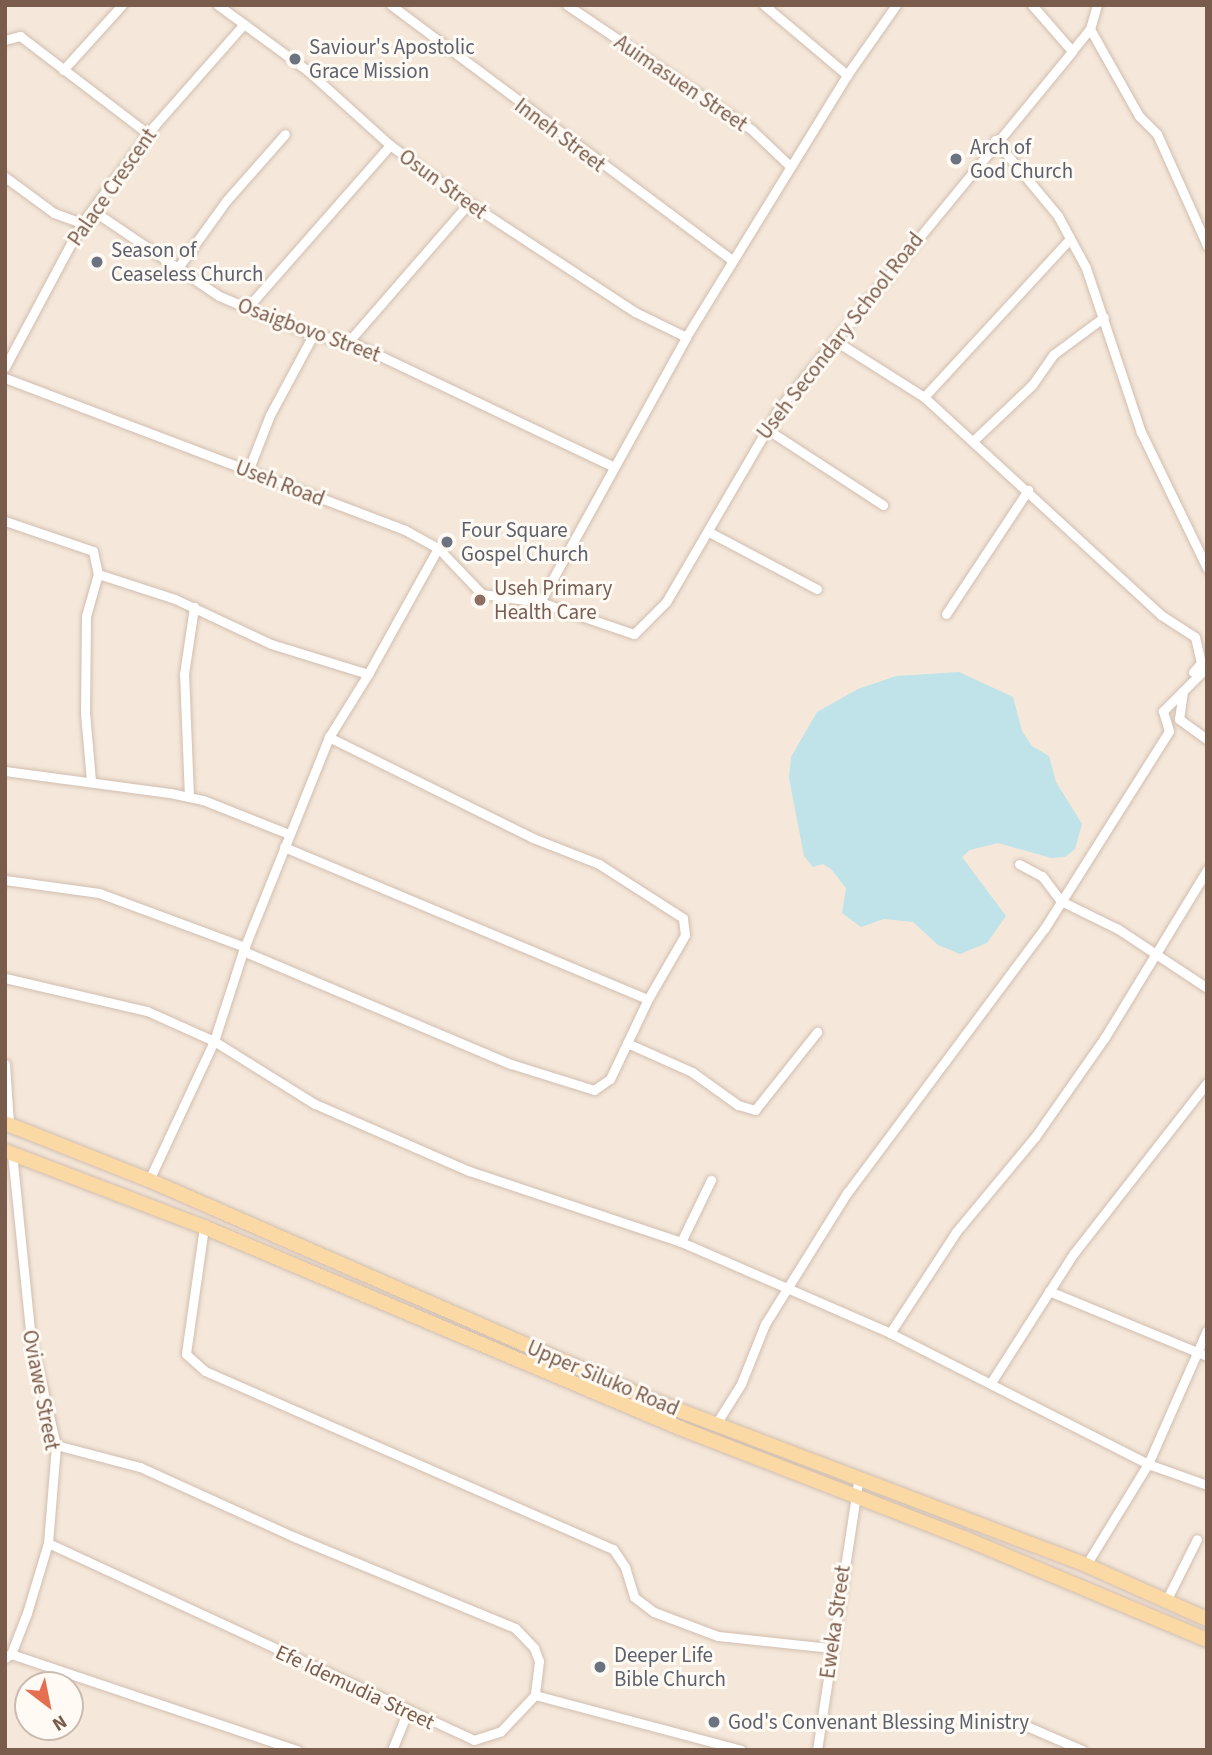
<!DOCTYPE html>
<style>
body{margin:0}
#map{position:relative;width:1212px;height:1755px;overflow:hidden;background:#fdf6ec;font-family:"Source Sans 3",sans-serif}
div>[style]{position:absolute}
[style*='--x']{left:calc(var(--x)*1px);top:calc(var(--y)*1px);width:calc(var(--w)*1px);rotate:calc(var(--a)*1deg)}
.residential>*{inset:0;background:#f5e8da}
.water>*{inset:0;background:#bfe3e8}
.roads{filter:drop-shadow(0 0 2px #d1beb0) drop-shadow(0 0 2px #d1beb0)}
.street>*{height:9px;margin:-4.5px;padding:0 4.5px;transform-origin:4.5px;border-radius:4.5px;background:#fff}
.primary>*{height:14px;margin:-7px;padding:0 7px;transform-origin:7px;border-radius:7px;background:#fbd9a5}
.dots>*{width:19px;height:19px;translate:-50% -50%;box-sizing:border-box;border:4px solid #fffaf3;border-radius:50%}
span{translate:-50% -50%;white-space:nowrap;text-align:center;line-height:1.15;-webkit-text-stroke:6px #fffaf3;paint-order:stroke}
.worship-label{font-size:21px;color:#5b616d}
.left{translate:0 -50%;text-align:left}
.street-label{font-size:21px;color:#7a5c4d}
.education-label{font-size:21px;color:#785e54}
.frame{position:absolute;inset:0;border:7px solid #7a5c4d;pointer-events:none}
.north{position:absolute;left:14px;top:1671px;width:70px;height:70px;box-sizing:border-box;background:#fffaf3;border:2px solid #cabbb1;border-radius:50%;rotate:148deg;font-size:19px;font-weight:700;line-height:28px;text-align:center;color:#7a5c4d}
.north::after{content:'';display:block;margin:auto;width:24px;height:32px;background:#e76f51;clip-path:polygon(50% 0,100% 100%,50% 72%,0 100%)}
</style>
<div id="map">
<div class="residential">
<div style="clip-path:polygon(evenodd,5px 5px,1207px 5px,1207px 1750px,5px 1750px,5px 5px,28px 1685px,70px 1685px,70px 1727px,28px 1727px,28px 1685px)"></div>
</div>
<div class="water">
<div style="clip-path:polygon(959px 672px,1013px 697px,1022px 731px,1032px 746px,1049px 756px,1056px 782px,1082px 824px,1075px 849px,1065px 857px,1051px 858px,998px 843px,970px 850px,962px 857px,1006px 916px,987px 943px,960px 954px,938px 945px,913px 922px,884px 919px,861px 927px,842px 913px,846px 888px,831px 869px,823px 864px,813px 867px,804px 856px,789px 778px,791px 757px,817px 712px,858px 689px,896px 676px)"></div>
</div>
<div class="roads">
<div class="street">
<div style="--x:218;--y:5;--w:112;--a:36.3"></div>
<div style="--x:308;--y:71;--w:110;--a:42.1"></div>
<div style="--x:390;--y:145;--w:98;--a:36.3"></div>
<div style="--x:469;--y:203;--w:199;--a:33.3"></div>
<div style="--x:635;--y:312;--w:57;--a:26.1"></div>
<div style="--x:391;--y:5;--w:426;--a:36.8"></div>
<div style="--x:567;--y:5;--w:222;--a:34"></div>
<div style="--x:751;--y:129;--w:54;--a:43.5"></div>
<div style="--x:764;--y:5;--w:109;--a:40.1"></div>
<div style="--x:1032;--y:5;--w:61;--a:49"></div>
<div style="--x:1090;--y:29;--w:100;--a:60.6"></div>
<div style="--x:1139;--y:116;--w:25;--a:45"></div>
<div style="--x:1157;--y:134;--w:122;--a:65.8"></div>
<div style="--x:5;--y:40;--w:16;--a:-15"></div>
<div style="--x:20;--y:36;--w:161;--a:37.4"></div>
<div style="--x:63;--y:70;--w:88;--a:-47.8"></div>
<div style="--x:995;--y:140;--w:99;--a:50.3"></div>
<div style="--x:1058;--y:216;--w:59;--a:61.7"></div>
<div style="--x:1086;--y:268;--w:173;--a:71.5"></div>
<div style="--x:1141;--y:432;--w:151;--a:64.1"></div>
<div style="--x:5;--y:177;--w:61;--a:36.3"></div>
<div style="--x:54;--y:213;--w:30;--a:20"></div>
<div style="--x:92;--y:210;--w:153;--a:34.1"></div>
<div style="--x:219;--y:296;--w:102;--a:22.5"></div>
<div style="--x:313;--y:335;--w:36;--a:9"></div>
<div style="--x:349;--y:341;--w:293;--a:25.4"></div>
<div style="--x:177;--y:269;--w:84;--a:-54.2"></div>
<div style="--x:226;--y:201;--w:89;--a:-48.6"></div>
<div style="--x:247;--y:308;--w:217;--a:-48.7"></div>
<div style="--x:834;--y:340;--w:107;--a:32.3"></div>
<div style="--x:924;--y:397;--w:322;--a:42.6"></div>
<div style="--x:1161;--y:615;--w:40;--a:32.9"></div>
<div style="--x:1195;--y:637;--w:27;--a:77"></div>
<div style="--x:1201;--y:663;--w:12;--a:132"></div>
<div style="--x:349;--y:341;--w:183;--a:-49"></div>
<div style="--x:5;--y:367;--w:163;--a:-61.9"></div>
<div style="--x:82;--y:223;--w:121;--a:-53.4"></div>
<div style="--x:154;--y:126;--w:136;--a:-48.6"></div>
<div style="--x:5;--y:378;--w:428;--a:20.8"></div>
<div style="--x:405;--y:530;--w:38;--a:29"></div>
<div style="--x:438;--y:548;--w:64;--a:46.3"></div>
<div style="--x:482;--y:594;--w:59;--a:7.9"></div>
<div style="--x:540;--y:602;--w:99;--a:18.8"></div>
<div style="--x:634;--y:634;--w:45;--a:-45"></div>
<div style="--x:666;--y:602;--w:226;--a:-59.7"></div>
<div style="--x:780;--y:407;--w:460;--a:-50.6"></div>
<div style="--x:1072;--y:51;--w:28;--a:-51"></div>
<div style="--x:1090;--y:29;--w:25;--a:-74"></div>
<div style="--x:924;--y:397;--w:215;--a:-47.3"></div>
<div style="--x:765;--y:428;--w:141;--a:33.1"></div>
<div style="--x:975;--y:439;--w:79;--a:-43.5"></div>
<div style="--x:1032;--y:385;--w:38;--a:-55"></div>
<div style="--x:1054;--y:354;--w:62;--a:-36.5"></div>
<div style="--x:248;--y:471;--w:60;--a:-68.6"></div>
<div style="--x:270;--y:415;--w:91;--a:-61.7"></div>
<div style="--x:5;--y:521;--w:93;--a:18.8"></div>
<div style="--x:93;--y:551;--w:24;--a:78"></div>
<div style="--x:709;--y:532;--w:122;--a:27.8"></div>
<div style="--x:540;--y:602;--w:303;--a:-61.1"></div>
<div style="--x:686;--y:337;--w:308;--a:-58.4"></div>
<div style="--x:847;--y:75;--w:85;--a:-55"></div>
<div style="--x:946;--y:614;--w:149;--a:-56.5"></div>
<div style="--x:1183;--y:691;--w:28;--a:98"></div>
<div style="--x:1179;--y:719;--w:34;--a:36"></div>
<div style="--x:5;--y:771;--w:166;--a:7.6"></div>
<div style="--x:170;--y:793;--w:34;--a:12"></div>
<div style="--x:203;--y:800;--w:92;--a:21.6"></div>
<div style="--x:91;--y:781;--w:68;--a:-95"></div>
<div style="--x:85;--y:713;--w:97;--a:-89.4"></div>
<div style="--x:86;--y:616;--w:44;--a:-74.1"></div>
<div style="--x:98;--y:574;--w:81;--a:18"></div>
<div style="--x:175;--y:599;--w:106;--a:25.1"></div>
<div style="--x:271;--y:644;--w:102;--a:17.2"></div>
<div style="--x:368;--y:674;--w:144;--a:-60.9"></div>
<div style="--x:189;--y:797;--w:123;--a:-92.3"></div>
<div style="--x:184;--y:674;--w:68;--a:-81.5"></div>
<div style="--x:284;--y:847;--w:394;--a:22.7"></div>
<div style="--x:1019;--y:864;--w:26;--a:28"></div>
<div style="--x:1042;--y:876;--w:31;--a:53"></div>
<div style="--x:1061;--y:901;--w:64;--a:26.2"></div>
<div style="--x:1118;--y:929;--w:107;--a:33.5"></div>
<div style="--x:5;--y:880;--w:95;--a:7.9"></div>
<div style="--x:99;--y:893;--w:156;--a:20.3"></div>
<div style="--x:243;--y:951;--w:291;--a:22.9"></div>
<div style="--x:511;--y:1064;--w:87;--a:17.4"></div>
<div style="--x:594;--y:1090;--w:19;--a:-35"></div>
<div style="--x:610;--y:1079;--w:89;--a:-64.6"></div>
<div style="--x:648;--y:999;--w:74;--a:-60"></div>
<div style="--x:685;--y:935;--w:17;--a:-97"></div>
<div style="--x:683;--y:918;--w:100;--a:-147.3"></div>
<div style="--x:599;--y:864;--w:71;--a:-158.5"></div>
<div style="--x:533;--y:838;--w:228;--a:-153.7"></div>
<div style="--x:5;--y:978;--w:146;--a:13.1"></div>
<div style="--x:147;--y:1011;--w:73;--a:24.1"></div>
<div style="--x:214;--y:1041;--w:119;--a:32"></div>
<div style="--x:315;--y:1104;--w:168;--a:23.5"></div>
<div style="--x:469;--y:1171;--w:224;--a:18.5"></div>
<div style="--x:681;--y:1242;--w:228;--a:23.5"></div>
<div style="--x:890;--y:1333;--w:289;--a:26.9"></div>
<div style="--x:1148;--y:1464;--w:63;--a:19.6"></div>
<div style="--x:627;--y:1043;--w:71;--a:24"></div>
<div style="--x:692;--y:1072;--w:57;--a:35.7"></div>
<div style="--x:738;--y:1105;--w:18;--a:16"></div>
<div style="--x:755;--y:1110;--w:100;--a:-51.5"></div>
<div style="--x:5;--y:1064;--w:61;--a:86.2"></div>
<div style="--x:149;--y:1180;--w:153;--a:-64.9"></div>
<div style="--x:214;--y:1041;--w:95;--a:-72.1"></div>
<div style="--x:243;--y:951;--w:231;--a:-68.1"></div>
<div style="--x:329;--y:737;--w:74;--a:-58.2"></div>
<div style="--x:204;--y:1227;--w:128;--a:98.1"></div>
<div style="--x:186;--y:1354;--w:25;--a:42"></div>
<div style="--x:205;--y:1371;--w:445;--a:23.6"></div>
<div style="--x:613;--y:1549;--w:22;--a:56"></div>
<div style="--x:625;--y:1567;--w:31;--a:73"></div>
<div style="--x:634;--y:1597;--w:25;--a:37"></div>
<div style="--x:654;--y:1612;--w:68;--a:20.6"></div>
<div style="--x:718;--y:1636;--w:114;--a:6.1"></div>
<div style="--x:681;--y:1242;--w:69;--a:-64.2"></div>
<div style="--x:1049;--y:1291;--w:171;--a:22.4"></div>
<div style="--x:890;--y:1333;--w:121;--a:-56.8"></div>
<div style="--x:956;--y:1232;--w:124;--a:-50.3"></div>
<div style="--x:1035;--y:1137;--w:122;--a:-55"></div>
<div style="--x:1105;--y:1037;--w:196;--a:-58.6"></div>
<div style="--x:992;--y:1381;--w:152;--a:-57.4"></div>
<div style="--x:1074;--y:1253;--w:216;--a:-52"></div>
<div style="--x:716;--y:1424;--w:47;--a:-58"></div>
<div style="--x:741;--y:1384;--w:65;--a:-68.2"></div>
<div style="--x:765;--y:1324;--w:155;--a:-58"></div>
<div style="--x:847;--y:1193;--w:329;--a:-53.3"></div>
<div style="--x:1044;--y:929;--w:234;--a:-57.7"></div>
<div style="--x:1169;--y:731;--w:21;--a:-107"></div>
<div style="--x:1163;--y:711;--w:62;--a:-45"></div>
<div style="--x:56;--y:1445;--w:87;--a:14.7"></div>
<div style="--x:140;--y:1467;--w:167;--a:24.4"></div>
<div style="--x:292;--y:1536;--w:241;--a:22.4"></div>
<div style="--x:515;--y:1628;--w:28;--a:46"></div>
<div style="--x:534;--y:1648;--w:14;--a:69"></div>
<div style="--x:539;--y:1661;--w:34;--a:97"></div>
<div style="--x:48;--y:1543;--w:469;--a:24.8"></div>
<div style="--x:474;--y:1740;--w:28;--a:-18"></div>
<div style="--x:501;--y:1731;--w:50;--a:-46.6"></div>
<div style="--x:535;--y:1695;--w:213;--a:14.9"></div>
<div style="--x:1086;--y:1565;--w:119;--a:-58.5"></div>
<div style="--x:1148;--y:1464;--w:146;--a:-66.2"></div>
<div style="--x:1166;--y:1601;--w:69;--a:-63.4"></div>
<div style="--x:11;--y:1654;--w:302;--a:18.6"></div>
<div style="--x:5;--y:1658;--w:7;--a:-34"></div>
<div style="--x:11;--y:1654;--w:44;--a:-68.7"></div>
<div style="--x:27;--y:1613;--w:73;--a:-73.3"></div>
<div style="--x:48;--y:1543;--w:98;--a:-85.3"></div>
<div style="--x:56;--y:1445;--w:108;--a:-103.4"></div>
<div style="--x:31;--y:1340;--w:187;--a:-95.8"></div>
<div style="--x:1017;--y:1722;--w:71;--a:23.3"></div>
<div style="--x:392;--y:1750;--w:40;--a:-68"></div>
<div style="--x:817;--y:1750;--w:277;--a:-81.3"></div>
</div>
<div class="primary">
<div style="--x:5;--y:1123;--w:155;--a:21.6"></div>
<div style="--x:149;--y:1180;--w:549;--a:23.62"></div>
<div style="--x:652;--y:1400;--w:464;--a:20.8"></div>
<div style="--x:1086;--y:1565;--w:133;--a:24.1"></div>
<div style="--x:5;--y:1151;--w:213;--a:20.9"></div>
<div style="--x:204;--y:1227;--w:517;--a:22.89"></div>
<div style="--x:680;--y:1428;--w:307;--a:21.2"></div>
<div style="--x:966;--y:1539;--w:261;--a:22.7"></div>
</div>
</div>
<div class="dots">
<div style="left:295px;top:59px;background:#6b7280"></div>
<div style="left:956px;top:159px;background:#6b7280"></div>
<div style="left:97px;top:262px;background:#6b7280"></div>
<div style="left:447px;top:542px;background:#6b7280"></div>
<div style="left:480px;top:600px;background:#8d6e63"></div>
<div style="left:600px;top:1667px;background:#6b7280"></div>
<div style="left:714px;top:1722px;background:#6b7280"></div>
</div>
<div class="worship-label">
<span class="left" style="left:309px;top:59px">Saviour's Apostolic<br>Grace Mission</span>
<span class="left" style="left:970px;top:159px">Arch of<br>God Church</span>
<span class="left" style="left:111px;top:262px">Season of<br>Ceaseless Church</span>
<span class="left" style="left:461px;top:542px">Four Square<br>Gospel Church</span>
<span class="left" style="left:614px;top:1667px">Deeper Life<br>Bible Church</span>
<span class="left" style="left:728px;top:1722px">God's Convenant Blessing Ministry</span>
</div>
<div class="street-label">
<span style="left:681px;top:83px;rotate:34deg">Auimasuen Street</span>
<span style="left:560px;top:135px;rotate:37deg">Inneh Street</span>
<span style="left:443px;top:184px;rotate:36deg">Osun Street</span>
<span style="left:112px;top:187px;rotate:-55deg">Palace Crescent</span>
<span style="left:309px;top:330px;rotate:20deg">Osaigbovo Street</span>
<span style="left:840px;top:336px;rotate:-52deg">Useh Secondary School Road</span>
<span style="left:280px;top:483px;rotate:21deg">Useh Road</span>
<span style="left:603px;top:1378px;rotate:23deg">Upper Siluko Road</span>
<span style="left:41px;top:1390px;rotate:79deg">Oviawe Street</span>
<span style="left:835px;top:1622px;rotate:-82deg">Eweka Street</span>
<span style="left:355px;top:1687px;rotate:25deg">Efe Idemudia Street</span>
</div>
<div class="education-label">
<span class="left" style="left:494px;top:600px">Useh Primary<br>Health Care</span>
</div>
<div class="frame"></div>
<div class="north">N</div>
</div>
